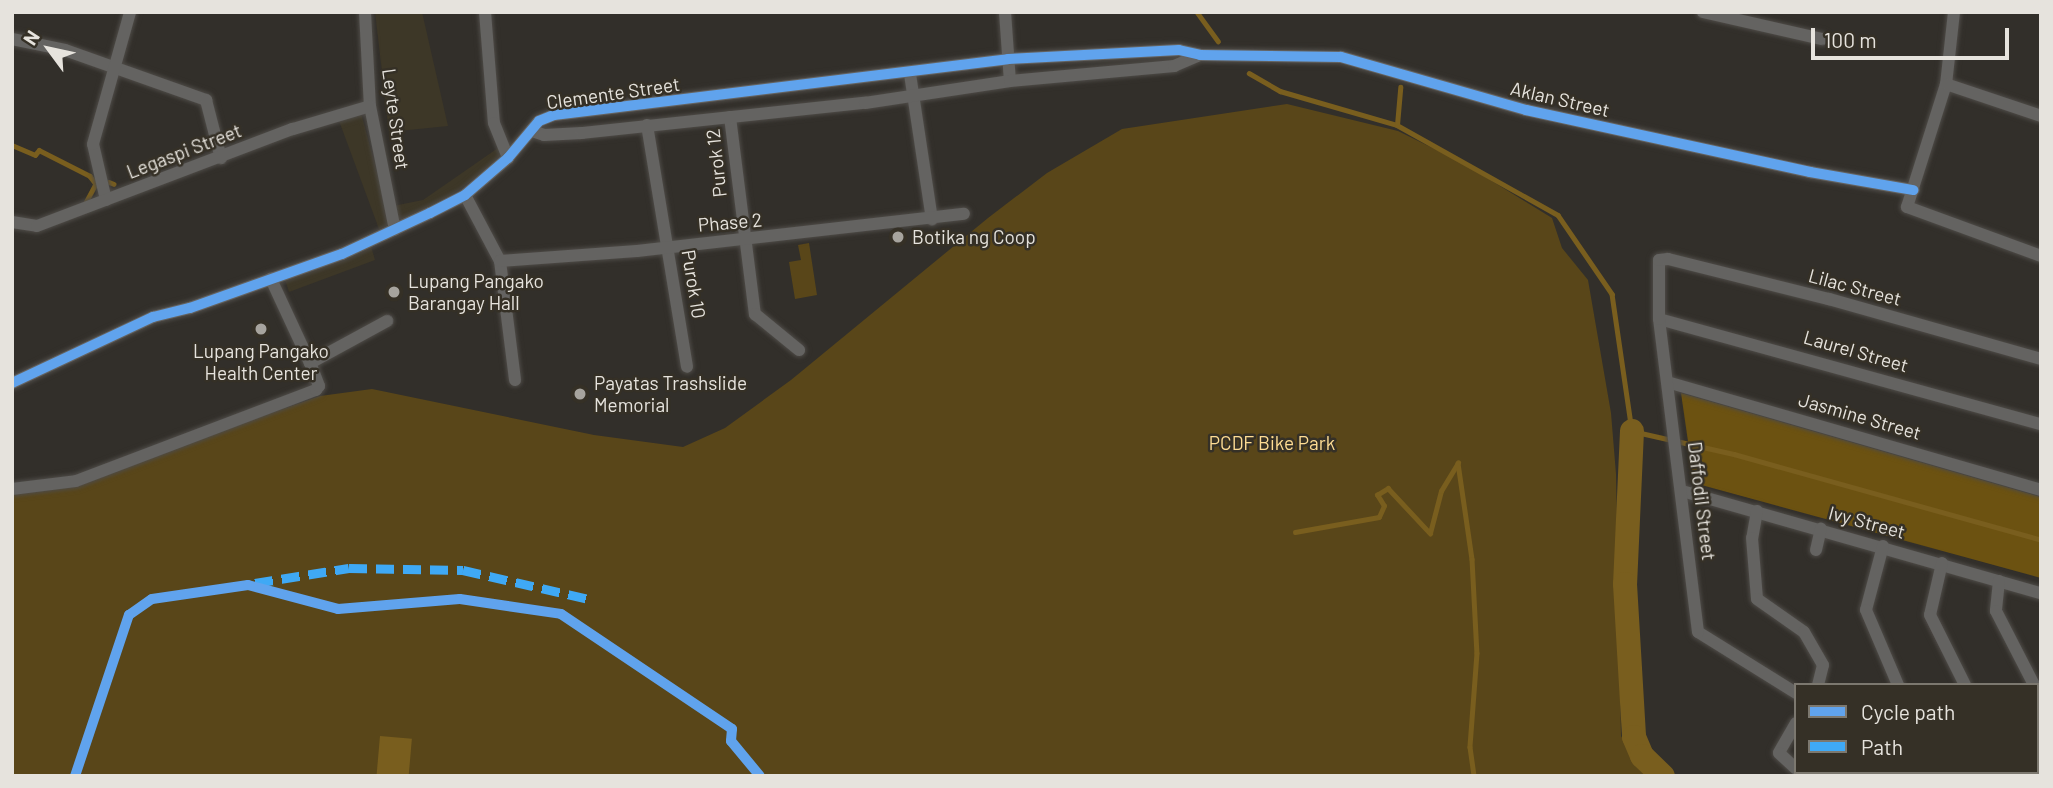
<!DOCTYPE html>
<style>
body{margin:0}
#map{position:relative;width:2053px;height:788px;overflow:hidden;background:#322f2a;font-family:Barlow,sans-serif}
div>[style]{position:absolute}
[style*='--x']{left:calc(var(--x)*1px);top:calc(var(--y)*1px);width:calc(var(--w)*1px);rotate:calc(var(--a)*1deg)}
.built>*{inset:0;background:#3d3727}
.green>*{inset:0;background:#594619}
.forest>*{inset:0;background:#6c5211}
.water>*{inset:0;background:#795e1e;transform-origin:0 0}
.stream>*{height:4.5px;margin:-2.25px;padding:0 2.25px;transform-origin:2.25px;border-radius:2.25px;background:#795e1e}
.river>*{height:24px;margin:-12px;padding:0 12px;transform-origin:12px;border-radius:12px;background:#795e1e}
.roads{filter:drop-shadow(0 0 2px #4e4b47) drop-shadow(0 0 2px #4e4b47)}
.street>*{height:12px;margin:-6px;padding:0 6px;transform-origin:6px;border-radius:6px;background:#646361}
.quiet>*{height:9px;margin-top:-4.5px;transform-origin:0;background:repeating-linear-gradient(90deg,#3fa9f5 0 18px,transparent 0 27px)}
.cycleway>*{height:10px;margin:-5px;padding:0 5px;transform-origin:5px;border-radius:5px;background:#60a3ed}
.dots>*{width:19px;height:19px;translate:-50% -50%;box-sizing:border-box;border:4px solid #353026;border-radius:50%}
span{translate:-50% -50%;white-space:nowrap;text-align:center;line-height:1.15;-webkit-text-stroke:5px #353026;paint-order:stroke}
.street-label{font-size:19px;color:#e6e3dd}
.poi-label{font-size:19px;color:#e6e3dd}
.left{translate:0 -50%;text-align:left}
.park-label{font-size:19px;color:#fedc93}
.frame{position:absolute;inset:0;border:14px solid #e6e3dd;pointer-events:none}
.legend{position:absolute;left:1794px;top:683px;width:245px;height:91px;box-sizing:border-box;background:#353026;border:2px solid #7c786f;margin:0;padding:9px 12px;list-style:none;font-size:21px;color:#e6e3dd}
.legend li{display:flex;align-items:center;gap:14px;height:35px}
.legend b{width:35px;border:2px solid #7c786f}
.north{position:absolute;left:14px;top:14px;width:70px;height:70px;-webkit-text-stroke:5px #353026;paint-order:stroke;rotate:303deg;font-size:19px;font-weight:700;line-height:28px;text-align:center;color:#e6e3dd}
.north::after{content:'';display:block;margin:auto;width:24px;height:32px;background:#e6e3dd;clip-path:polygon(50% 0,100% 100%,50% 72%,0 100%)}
.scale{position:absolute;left:1811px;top:28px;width:198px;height:32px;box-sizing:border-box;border:4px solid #e6e3dd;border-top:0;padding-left:9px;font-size:21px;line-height:24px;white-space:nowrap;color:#e6e3dd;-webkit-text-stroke:5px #353026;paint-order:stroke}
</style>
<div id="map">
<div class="built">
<div style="clip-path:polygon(375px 12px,422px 12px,448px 126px,389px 132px)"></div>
<div style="clip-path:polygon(361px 113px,391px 224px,379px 229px,338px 118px)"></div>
<div style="clip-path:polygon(498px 148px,503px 158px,426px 213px,395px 223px,393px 206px,423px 200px)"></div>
<div style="clip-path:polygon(371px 246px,375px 260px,289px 292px,285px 280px)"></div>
</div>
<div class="green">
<div style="clip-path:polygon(1287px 104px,1398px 131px,1461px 162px,1552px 218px,1562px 248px,1588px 280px,1611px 413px,1616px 474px,1621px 736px,1645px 776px,12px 776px,12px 493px,53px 489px,320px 396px,372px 389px,594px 435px,683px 447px,725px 428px,791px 380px,988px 218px,1047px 173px,1122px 129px)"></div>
<div style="clip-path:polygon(809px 243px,817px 295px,795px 299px,789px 262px,801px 260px,798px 245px)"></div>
</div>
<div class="forest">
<div style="clip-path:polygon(1681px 393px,2041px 497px,2041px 578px,1694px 483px)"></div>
</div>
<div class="water">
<div style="left:380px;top:736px;width:32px;height:40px;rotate:5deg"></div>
</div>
<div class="stream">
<div style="--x:1197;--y:12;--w:36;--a:54"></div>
<div style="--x:1249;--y:73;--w:36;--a:30"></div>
<div style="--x:1280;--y:91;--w:122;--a:16.2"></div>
<div style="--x:1397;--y:125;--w:184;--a:29.2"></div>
<div style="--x:1558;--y:215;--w:96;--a:55.6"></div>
<div style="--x:1612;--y:294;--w:138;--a:81.7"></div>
<div style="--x:1632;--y:431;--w:105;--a:12.7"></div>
<div style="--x:1734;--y:454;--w:319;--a:15.6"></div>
<div style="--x:1397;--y:125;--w:38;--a:-85"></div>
<div style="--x:12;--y:145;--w:25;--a:23"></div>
<div style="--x:35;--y:155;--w:6;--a:-51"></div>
<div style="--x:39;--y:150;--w:57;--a:27"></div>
<div style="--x:90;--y:176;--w:10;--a:53"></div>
<div style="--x:96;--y:184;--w:21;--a:118"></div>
<div style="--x:109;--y:182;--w:5;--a:22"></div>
<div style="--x:1295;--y:532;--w:85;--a:-10.1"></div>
<div style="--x:1379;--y:517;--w:12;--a:-66"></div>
<div style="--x:1384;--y:506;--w:13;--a:-122"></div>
<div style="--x:1377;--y:495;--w:13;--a:-32"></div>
<div style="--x:1388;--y:488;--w:62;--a:47"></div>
<div style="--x:1430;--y:533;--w:43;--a:-75.3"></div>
<div style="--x:1441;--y:491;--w:33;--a:-59"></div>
<div style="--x:1458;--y:463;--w:97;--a:81.7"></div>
<div style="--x:1472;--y:559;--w:94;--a:87"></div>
<div style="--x:1477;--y:653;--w:94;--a:94.3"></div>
<div style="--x:1470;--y:747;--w:29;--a:82"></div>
</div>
<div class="river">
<div style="--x:1632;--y:431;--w:153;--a:92.6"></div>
<div style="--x:1625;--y:584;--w:153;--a:86.6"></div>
<div style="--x:1634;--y:737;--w:21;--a:67"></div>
<div style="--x:1642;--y:756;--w:29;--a:44"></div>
</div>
<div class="roads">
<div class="street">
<div style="--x:365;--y:12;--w:94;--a:87"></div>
<div style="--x:370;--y:106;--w:126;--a:78.6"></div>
<div style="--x:485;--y:12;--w:111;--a:85.4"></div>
<div style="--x:494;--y:123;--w:38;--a:68"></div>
<div style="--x:1005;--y:12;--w:69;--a:85.9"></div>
<div style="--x:1703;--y:12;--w:122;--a:12.8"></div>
<div style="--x:1954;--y:12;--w:72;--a:96.3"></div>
<div style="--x:1946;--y:84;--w:129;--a:107.6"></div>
<div style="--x:1907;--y:207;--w:143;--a:20.1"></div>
<div style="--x:12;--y:39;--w:54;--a:11.7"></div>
<div style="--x:65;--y:50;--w:150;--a:19.5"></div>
<div style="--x:206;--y:100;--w:60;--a:75.5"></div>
<div style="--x:910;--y:74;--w:147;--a:81.4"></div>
<div style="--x:1946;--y:84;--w:100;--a:18.6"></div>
<div style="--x:730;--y:117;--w:199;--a:82.8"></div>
<div style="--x:755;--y:314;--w:57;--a:39.3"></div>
<div style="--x:647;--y:125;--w:245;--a:80.6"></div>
<div style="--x:532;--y:131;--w:13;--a:18"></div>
<div style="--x:544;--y:135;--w:38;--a:-3"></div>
<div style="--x:582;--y:133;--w:285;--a:-6.1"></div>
<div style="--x:865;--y:103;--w:147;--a:-8.6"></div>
<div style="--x:1010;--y:81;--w:165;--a:-5.2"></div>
<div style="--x:1174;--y:66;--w:28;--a:-23"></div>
<div style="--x:465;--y:195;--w:75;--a:62.1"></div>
<div style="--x:500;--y:261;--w:120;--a:82.8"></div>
<div style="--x:106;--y:200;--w:57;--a:-103.1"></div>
<div style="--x:93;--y:144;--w:137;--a:-74.3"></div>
<div style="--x:12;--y:222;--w:25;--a:9"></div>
<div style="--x:37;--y:226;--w:274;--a:-20.8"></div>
<div style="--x:293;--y:129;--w:80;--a:-16.6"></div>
<div style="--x:500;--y:261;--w:137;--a:-4.2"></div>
<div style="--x:637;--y:251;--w:329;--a:-6.5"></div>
<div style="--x:1659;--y:319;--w:396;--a:15.4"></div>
<div style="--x:310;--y:363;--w:88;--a:-28.6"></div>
<div style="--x:1667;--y:382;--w:389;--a:16.1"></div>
<div style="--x:12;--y:383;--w:156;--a:-25.1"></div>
<div style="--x:153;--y:317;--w:38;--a:-14"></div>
<div style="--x:190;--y:308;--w:161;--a:-19.6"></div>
<div style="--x:342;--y:254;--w:97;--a:-25"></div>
<div style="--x:430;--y:213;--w:39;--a:-27"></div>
<div style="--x:465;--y:195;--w:57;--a:-40.7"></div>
<div style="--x:508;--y:158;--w:48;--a:-50"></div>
<div style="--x:539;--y:121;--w:16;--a:-22"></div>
<div style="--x:554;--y:115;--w:457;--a:-7"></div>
<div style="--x:1008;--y:59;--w:171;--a:-3"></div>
<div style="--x:1179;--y:50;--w:22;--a:13"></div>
<div style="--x:1200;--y:55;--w:141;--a:0.8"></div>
<div style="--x:1341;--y:57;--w:192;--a:16"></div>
<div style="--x:1526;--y:110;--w:291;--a:12.3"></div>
<div style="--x:1810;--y:172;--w:105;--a:9.9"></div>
<div style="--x:12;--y:489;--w:64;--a:-7.1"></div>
<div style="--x:76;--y:481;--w:257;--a:-20.8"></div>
<div style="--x:316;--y:390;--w:5;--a:-53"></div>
<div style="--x:319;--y:386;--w:25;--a:-111"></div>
<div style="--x:310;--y:363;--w:93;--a:-114.9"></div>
<div style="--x:1682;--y:491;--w:373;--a:15.9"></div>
<div style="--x:1757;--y:511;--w:27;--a:100"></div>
<div style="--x:1752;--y:538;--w:61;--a:85.3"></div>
<div style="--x:1757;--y:599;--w:57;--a:35.1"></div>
<div style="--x:1804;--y:632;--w:38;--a:60"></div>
<div style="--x:1823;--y:665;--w:21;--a:104"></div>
<div style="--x:1883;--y:546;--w:66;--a:104.9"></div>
<div style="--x:1866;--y:610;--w:82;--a:66.9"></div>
<div style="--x:1816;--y:550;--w:22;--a:-77"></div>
<div style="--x:1942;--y:563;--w:53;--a:103"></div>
<div style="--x:1930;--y:615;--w:78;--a:63.4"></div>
<div style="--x:1999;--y:581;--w:30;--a:96"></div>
<div style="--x:1996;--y:611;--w:83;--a:62.8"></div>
<div style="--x:1796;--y:693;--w:115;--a:-148.1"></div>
<div style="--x:1698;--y:632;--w:315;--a:-97.1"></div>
<div style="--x:1659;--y:319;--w:59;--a:-90"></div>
<div style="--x:1659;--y:260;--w:9;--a:-6"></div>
<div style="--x:1668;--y:259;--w:166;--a:14"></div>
<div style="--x:1829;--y:299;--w:220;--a:15.8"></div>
<div style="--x:1796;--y:723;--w:34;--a:120"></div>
<div style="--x:1779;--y:753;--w:23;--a:43"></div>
<div style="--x:1974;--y:772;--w:13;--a:18"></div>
<div style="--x:2006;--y:776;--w:4;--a:-76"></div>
</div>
</div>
<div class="quiet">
<div style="--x:255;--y:583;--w:95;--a:-9.1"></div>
<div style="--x:349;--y:568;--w:114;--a:1"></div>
<div style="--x:463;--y:570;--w:133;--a:13"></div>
</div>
<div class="cycleway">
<div style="--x:12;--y:383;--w:156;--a:-25.1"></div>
<div style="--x:153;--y:317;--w:38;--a:-14"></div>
<div style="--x:190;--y:308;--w:161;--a:-19.6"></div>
<div style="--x:342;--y:254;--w:97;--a:-25"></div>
<div style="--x:430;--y:213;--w:39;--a:-27"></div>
<div style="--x:465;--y:195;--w:57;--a:-40.7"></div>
<div style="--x:508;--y:158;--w:48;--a:-50"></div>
<div style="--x:539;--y:121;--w:16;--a:-22"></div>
<div style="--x:554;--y:115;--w:457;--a:-7"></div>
<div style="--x:1008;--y:59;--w:171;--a:-3"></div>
<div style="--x:1179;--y:50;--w:22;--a:13"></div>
<div style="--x:1200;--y:55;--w:141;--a:0.8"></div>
<div style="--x:1341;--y:57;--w:192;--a:16"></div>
<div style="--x:1526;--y:110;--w:291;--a:12.3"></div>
<div style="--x:1810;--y:172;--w:105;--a:9.9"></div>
<div style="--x:75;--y:776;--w:170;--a:-71.5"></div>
<div style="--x:129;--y:615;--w:28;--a:-35"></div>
<div style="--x:152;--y:599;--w:97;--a:-8.3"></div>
<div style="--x:248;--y:585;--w:93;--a:14.9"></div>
<div style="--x:338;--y:609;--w:122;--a:-4.7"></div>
<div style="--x:460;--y:599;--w:102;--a:8.4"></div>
<div style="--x:561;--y:614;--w:206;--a:33.9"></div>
<div style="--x:732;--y:729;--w:12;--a:95"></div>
<div style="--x:731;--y:741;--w:45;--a:50.4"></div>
</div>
<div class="dots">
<div style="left:898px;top:237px;background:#a7a49e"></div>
<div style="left:394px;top:292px;background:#a7a49e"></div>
<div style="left:261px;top:329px;background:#a7a49e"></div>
<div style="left:580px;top:394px;background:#a7a49e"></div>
</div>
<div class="street-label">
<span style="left:613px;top:93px;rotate:-8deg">Clemente Street</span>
<span style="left:1560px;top:99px;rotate:13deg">Aklan Street</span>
<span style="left:396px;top:119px;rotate:82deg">Leyte Street</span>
<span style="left:184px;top:151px;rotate:-21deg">Legaspi Street</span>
<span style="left:716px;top:163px;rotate:-96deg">Purok 12</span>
<span style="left:730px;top:222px;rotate:-5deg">Phase 2</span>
<span style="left:694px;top:284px;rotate:81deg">Purok 10</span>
<span style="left:1855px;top:287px;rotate:15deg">Lilac Street</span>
<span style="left:1856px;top:351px;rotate:16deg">Laurel Street</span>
<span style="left:1860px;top:416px;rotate:16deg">Jasmine Street</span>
<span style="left:1702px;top:501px;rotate:83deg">Daffodil Street</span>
<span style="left:1867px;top:522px;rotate:15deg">Ivy Street</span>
</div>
<div class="poi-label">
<span class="left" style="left:912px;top:237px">Botika ng Coop</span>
<span class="left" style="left:408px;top:292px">Lupang Pangako<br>Barangay Hall</span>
<span style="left:261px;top:362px">Lupang Pangako<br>Health Center</span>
<span class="left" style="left:594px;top:394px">Payatas Trashslide<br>Memorial</span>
</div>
<div class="park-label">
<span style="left:1272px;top:443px">PCDF Bike Park</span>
</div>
<div class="frame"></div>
<ul class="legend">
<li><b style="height:9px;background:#60a3ed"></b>Cycle path</li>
<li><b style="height:9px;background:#3fa9f5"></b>Path</li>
</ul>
<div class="north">N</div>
<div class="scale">100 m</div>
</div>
